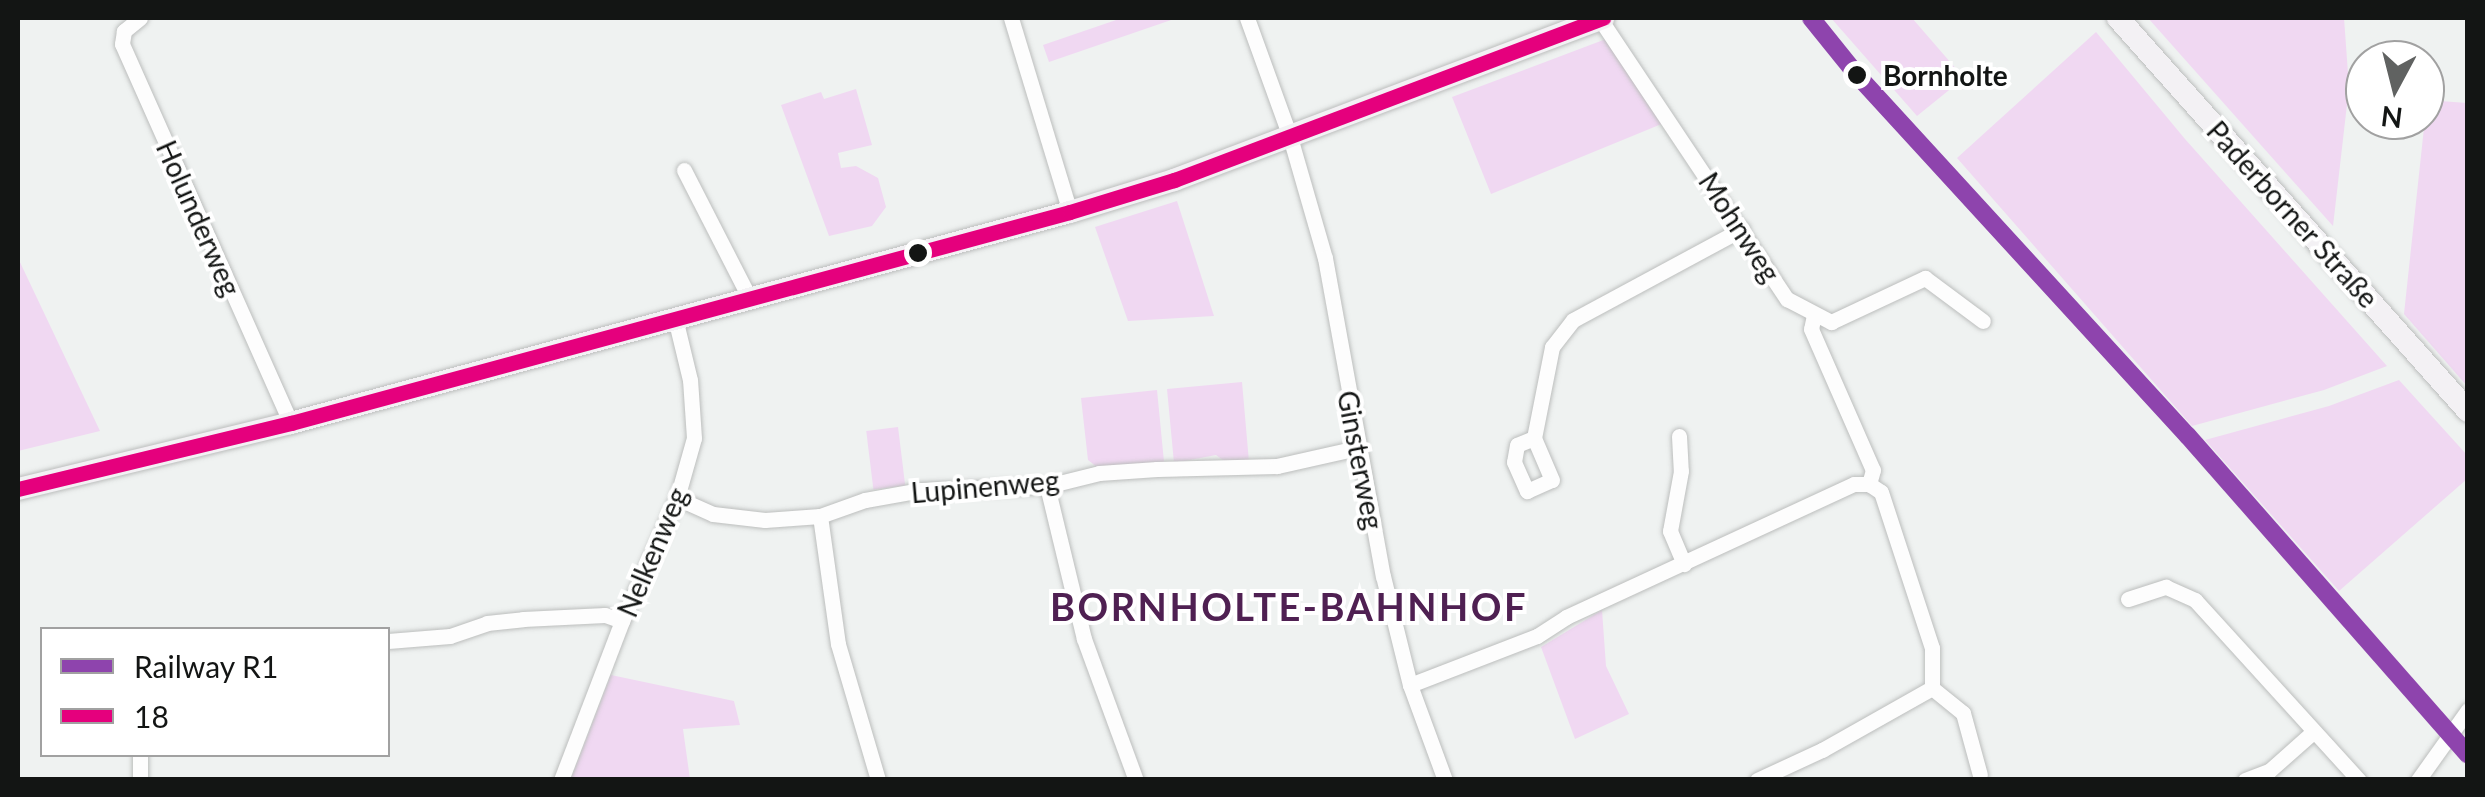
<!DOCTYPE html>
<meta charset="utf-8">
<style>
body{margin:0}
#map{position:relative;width:2485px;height:797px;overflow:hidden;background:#eff2f1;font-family:Lato,sans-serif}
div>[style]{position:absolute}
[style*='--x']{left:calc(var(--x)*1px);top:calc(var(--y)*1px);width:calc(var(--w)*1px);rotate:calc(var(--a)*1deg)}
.green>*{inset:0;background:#f0d8f2;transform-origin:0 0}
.roads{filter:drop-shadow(0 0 2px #bcbebd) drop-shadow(0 0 2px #bcbebd)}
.street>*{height:15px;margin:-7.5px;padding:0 7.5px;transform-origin:7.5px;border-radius:7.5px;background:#fdfdfd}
.secondary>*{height:22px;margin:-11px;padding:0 11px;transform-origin:11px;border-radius:11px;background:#f3f1f4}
.bus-1>*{height:15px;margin:-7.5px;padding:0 7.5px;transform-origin:7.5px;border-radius:7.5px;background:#e5007d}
.rail-1>*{height:18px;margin:-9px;padding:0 9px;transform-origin:9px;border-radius:9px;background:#8e44ad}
.dots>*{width:28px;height:28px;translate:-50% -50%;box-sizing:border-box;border:5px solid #fff;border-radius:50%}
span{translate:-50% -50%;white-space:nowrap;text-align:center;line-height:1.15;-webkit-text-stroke:8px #fff;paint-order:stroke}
.stop-label{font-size:28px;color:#131514;font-weight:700}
.left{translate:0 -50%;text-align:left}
.street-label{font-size:28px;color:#131514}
.district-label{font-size:38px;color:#4f2052;font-weight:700;letter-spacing:2.5px}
.frame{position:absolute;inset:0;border:20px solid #131514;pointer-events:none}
.legend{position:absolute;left:40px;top:627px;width:350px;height:130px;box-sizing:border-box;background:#fff;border:2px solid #a1a1a1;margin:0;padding:12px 18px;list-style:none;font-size:30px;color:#131514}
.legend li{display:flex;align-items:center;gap:20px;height:50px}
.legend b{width:50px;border:2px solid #a1a1a1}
.north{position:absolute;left:2345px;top:40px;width:100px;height:100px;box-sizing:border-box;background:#fff;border:2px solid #a1a1a1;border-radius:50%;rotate:187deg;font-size:28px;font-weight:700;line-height:40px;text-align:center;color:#131514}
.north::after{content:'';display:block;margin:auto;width:35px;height:45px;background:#606261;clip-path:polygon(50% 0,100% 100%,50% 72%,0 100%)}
</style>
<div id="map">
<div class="green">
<div style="clip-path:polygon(1122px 18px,1177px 18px,1049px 62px,1043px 45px)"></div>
<div style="clip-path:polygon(1831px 18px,1912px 18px,1964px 78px,1917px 116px)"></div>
<div style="clip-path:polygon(2148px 18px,2344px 18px,2349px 87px,2333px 226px)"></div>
<div style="clip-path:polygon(2096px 32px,2185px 139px,2387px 366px,2324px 390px,2192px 426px,1957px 158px)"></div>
<div style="clip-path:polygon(1606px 39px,1664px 123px,1491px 194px,1452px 97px)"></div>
<div style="clip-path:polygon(856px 89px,872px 145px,838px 153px,841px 168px,856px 166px,878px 178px,886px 207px,872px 226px,829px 236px,781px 105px,821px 92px,824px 99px)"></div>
<div style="clip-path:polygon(2427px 100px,2467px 103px,2467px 386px,2404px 314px)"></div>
<div style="clip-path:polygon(1177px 201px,1214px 316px,1128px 321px,1095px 227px)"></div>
<div style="clip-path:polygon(18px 258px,100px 431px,18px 451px)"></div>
<div style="clip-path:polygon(2399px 380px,2467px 455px,2467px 479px,2339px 591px,2205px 440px,2329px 406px)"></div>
<div style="clip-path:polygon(1242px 382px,1249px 462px,1227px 463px,1216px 455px,1174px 463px,1167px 389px)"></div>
<div style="clip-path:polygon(1157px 390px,1164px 462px,1097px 467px,1088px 460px,1081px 398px)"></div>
<div style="left:898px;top:427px;width:59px;height:32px;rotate:83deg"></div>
<div style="clip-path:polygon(1602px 610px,1606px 666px,1629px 714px,1575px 739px,1541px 647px)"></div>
<div style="clip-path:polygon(611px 675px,734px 701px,740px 725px,683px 729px,690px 779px,571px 779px)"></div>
</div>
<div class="roads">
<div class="street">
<div style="--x:140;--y:18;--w:21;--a:141"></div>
<div style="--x:124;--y:31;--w:13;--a:99"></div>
<div style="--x:122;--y:44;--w:415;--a:66"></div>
<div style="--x:1011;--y:18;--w:203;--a:73.1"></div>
<div style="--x:1247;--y:18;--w:127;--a:70.1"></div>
<div style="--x:1290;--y:137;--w:126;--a:73.9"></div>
<div style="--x:1325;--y:258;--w:323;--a:79.7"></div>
<div style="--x:1383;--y:576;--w:112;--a:76.1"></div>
<div style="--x:1410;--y:685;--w:101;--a:69.8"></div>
<div style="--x:1600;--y:19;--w:337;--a:56.3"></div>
<div style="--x:1787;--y:299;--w:50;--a:27.6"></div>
<div style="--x:1831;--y:322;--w:104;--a:-25.1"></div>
<div style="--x:1925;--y:278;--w:72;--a:36.6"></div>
<div style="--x:684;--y:170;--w:145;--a:62.9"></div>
<div style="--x:1814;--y:315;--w:14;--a:102"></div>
<div style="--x:1811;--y:329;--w:154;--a:66.3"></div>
<div style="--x:1873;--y:470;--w:15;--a:106"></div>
<div style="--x:1679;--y:436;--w:35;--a:87"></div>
<div style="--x:1681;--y:471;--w:61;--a:100.4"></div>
<div style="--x:1670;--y:531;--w:36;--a:67"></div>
<div style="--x:1534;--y:438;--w:18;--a:158"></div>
<div style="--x:1517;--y:445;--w:17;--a:100"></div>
<div style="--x:1514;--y:462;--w:32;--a:66"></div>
<div style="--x:1527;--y:491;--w:27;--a:-24"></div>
<div style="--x:1552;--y:480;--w:46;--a:-113.2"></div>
<div style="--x:1534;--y:438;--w:93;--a:-78.8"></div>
<div style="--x:1552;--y:347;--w:34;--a:-52"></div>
<div style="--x:1573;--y:320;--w:192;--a:-28.3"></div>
<div style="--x:1869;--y:484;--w:14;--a:34"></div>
<div style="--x:1881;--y:492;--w:164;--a:71.9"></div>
<div style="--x:1932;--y:648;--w:40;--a:90"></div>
<div style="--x:1932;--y:688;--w:40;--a:39"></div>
<div style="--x:1963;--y:713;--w:64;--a:74.7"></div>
<div style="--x:1047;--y:486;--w:157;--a:76.4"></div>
<div style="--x:1084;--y:639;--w:150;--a:69.8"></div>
<div style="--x:677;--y:498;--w:39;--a:24"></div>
<div style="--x:713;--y:514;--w:52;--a:6.6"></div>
<div style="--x:765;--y:520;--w:55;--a:-4.2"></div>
<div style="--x:820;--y:516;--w:48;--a:-19.6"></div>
<div style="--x:865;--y:500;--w:57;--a:-10.1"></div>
<div style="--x:921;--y:490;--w:126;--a:-1.8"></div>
<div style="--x:1047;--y:486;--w:54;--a:-14"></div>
<div style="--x:1099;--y:473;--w:58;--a:-3.9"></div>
<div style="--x:1157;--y:469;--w:120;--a:-1.4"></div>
<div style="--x:1277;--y:466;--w:82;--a:-12.7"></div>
<div style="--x:820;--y:516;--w:129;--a:82"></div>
<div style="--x:838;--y:644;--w:142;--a:73.6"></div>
<div style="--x:2128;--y:599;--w:40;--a:-18"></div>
<div style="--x:2166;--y:587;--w:32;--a:24"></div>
<div style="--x:2195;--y:600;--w:244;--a:47.7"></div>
<div style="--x:388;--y:641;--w:62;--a:-4.6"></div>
<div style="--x:450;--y:636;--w:39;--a:-19"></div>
<div style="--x:487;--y:623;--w:36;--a:-6"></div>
<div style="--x:523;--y:619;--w:82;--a:-2.8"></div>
<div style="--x:605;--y:615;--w:18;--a:19"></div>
<div style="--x:1410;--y:685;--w:136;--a:-21.1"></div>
<div style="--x:1537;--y:636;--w:35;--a:-33"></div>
<div style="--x:1566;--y:617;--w:317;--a:-24.8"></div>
<div style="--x:1854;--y:484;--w:15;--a:0"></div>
<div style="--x:140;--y:780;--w:26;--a:-90"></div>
<div style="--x:561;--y:780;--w:170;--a:-69"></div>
<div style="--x:622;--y:621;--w:135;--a:-65.9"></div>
<div style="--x:677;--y:498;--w:62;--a:-74.2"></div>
<div style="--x:694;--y:438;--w:58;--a:-93.9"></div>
<div style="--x:690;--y:380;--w:64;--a:-103.6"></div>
<div style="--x:1757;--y:780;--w:72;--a:-24.8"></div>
<div style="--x:1822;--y:750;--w:126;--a:-29.4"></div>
<div style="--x:2245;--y:780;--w:26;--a:-21"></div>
<div style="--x:2269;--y:771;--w:59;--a:-41.6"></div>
<div style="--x:2418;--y:780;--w:86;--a:-54.5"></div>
</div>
<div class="secondary">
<div style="--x:2118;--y:18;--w:526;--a:48.31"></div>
<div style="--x:18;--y:489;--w:281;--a:-13.6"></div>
<div style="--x:291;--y:423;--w:807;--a:-15.16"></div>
<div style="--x:1070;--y:212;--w:109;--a:-17.1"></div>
<div style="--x:1174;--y:180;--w:459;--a:-20.7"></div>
</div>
</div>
<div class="bus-1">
<div style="--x:18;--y:489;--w:281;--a:-13.6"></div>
<div style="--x:291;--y:423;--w:807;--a:-15.16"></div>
<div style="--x:1070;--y:212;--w:109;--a:-17.1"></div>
<div style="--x:1174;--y:180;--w:459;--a:-20.7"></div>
</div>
<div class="rail-1">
<div style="--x:1811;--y:18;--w:73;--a:51.1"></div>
<div style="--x:1857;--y:75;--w:490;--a:47.5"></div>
<div style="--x:2188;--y:436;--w:424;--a:48.7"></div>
</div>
<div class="dots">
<div style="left:1857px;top:75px;background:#131514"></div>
<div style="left:918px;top:253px;background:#131514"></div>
</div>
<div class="stop-label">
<span class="left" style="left:1883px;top:75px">Bornholte</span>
</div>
<div class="street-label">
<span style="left:2293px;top:214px;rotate:48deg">Paderborner Straße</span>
<span style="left:199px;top:218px;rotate:66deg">Holunderweg</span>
<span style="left:1740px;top:227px;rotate:57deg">Mohnweg</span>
<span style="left:1361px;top:460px;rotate:79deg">Ginsterweg</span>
<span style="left:985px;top:486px;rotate:-5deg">Lupinenweg</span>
<span style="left:652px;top:552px;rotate:-67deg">Nelkenweg</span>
</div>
<div class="district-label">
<span style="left:1289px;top:607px">BORNHOLTE-BAHNHOF</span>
</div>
<div class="frame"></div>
<ul class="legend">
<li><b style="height:12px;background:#8e44ad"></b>Railway R1</li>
<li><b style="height:12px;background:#e5007d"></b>18</li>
</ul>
<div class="north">N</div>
</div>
